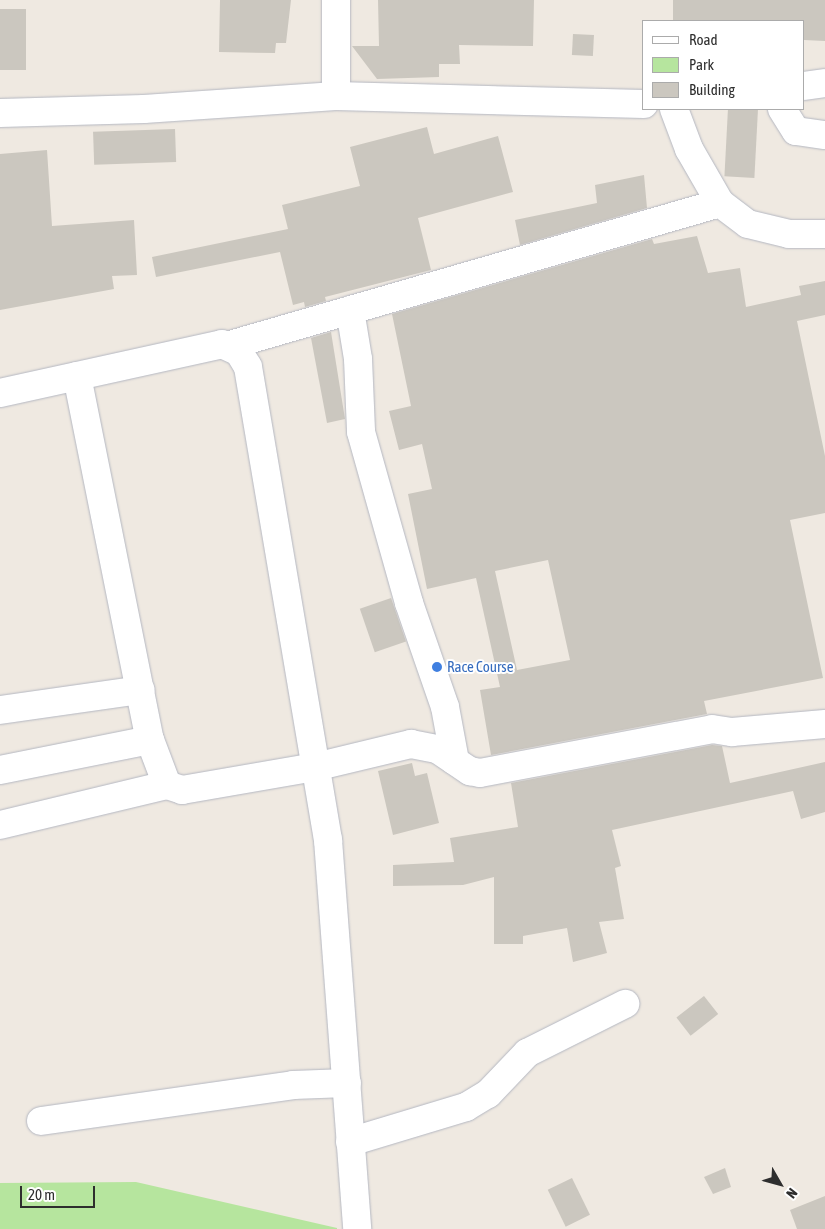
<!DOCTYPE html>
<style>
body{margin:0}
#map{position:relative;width:825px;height:1229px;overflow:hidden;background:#efe9e1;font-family:"Asap Condensed",sans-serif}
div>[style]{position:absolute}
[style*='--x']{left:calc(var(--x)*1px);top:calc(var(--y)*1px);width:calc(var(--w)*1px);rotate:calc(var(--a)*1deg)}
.green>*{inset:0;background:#b6e59e}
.building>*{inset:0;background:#cbc7bf;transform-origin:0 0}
.roads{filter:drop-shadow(0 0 1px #b4b7c1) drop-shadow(0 0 1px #b4b7c1)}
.minor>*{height:28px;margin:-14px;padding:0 14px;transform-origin:14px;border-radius:14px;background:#fff}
.dots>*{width:14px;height:14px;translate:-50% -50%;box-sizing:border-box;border:2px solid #fff;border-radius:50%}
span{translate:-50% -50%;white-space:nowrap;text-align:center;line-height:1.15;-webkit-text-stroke:4px #fff;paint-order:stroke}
.shop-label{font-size:15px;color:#366cbe}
.left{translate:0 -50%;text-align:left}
.legend{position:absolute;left:642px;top:20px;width:162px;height:90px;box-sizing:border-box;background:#fff;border:1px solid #ababab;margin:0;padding:6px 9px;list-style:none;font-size:15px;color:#2e2e2e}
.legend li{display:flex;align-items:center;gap:10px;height:25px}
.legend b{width:25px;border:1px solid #ababab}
.north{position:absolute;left:755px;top:1159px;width:50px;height:50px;-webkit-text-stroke:4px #fff;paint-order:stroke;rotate:128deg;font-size:14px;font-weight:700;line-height:20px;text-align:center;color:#2e2e2e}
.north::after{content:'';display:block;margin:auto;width:18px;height:22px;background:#2e2e2e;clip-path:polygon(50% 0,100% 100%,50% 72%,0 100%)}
.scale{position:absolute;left:20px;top:1186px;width:75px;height:22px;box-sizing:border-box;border:2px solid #2e2e2e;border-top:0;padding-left:6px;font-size:15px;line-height:18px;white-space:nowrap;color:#2e2e2e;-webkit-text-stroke:4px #fff;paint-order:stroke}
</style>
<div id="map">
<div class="green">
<div style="clip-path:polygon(136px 1182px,337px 1228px,337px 1229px,0 1229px,0 1183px)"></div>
</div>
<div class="building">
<div style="clip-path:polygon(220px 0,291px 0,286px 43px,276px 43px,275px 53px,219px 52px)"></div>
<div style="clip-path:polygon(378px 0,534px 0,533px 46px,459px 45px,460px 64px,439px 64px,439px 77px,377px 79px,352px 46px,379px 46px)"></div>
<div style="clip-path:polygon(673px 0,825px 0,825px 41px,804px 40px,804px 21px,673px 21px)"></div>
<div style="left:0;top:9px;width:26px;height:61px"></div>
<div style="left:573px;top:34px;width:21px;height:21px;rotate:3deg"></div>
<div style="left:758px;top:109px;width:69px;height:30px;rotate:93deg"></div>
<div style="clip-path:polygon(427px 127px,434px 154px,498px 136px,513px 192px,418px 218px,431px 270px,325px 297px,326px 301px,305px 307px,304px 302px,293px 305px,280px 252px,156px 277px,152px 257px,288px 229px,282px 205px,360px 186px,350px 147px)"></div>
<div style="left:175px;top:129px;width:33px;height:82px;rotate:88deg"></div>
<div style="clip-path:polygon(47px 150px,52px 226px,134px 220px,137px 275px,112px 276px,114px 289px,0 310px,0 154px)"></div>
<div style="clip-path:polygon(644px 175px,647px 208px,520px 245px,515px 220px,597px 203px,595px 185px)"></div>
<div style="clip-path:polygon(evenodd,697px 236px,708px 273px,740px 268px,746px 307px,801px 295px,799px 286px,825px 281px,825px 315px,797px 321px,825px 456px,825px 513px,790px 520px,823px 678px,704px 701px,707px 714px,491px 755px,480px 690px,500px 687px,476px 578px,427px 589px,408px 494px,432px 489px,422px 444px,399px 450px,389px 411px,411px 406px,392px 314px,652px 239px,654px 244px,697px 236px,548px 560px,570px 660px,517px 670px,495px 571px,548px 560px)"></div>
<div style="clip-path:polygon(331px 332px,345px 419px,327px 423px,311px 338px)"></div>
<div style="left:391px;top:598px;width:46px;height:33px;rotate:71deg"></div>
<div style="clip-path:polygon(712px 745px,722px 746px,730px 783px,825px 762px,825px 812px,801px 819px,793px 791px,612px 830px,621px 866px,615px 868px,624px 919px,599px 922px,607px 953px,573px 962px,567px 928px,523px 936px,523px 944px,494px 944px,494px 877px,463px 885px,393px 886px,393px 865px,454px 862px,450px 838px,518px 827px,511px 783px)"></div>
<div style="clip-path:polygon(412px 763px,415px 776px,427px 773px,439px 823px,393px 835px,378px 771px)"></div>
<div style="left:704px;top:996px;width:23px;height:35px;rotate:52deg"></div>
<div style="clip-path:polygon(725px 1168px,731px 1187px,713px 1194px,704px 1177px)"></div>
<div style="left:572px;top:1178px;width:41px;height:27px;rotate:64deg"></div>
<div style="clip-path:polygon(825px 1196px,825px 1229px,797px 1229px,790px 1210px)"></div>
</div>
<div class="roads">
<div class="minor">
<div style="--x:804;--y:86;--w:21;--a:-8"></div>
<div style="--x:336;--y:96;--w:96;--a:-90"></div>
<div style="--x:674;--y:109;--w:43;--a:69.4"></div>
<div style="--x:689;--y:149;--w:62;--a:60.1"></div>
<div style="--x:720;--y:203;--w:35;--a:37"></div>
<div style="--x:748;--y:224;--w:42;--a:13.7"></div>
<div style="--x:789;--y:234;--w:36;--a:0"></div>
<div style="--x:782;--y:109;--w:26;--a:58"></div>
<div style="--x:796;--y:131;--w:29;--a:8"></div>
<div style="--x:0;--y:113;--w:144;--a:-1.6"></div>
<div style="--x:144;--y:109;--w:192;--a:-3.9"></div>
<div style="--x:336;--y:96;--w:308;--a:1.5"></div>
<div style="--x:350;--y:310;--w:50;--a:80.7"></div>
<div style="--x:358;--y:359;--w:73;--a:87.6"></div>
<div style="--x:361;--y:432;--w:178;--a:74.3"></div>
<div style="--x:409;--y:603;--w:110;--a:70.9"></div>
<div style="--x:445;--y:707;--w:55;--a:79.5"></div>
<div style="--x:230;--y:345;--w:510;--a:-16.16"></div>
<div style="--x:77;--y:376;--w:371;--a:78.7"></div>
<div style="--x:150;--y:740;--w:48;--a:69.3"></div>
<div style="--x:167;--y:785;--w:16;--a:18"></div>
<div style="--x:182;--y:790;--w:135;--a:-9.8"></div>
<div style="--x:315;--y:767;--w:99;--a:-13.5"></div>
<div style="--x:411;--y:744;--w:26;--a:11"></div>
<div style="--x:437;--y:749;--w:40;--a:34"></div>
<div style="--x:470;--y:771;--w:10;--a:11"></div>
<div style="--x:480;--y:773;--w:236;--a:-10.7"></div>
<div style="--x:712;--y:729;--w:20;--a:9"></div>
<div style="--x:732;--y:732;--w:93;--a:-4.9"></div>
<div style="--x:0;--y:393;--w:227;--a:-12.4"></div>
<div style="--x:222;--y:344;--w:19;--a:25"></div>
<div style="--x:239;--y:352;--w:17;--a:59"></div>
<div style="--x:248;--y:367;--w:480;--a:80.4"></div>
<div style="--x:328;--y:840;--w:390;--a:85.7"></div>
<div style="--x:0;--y:710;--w:142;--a:-8.1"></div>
<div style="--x:0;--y:770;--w:153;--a:-11.3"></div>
<div style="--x:0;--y:825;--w:172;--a:-13.5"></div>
<div style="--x:41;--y:1121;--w:255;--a:-8.1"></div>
<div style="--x:293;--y:1085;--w:54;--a:-2.1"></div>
<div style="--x:350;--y:1142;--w:121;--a:-16.8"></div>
<div style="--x:466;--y:1107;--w:26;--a:-31"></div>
<div style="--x:488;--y:1094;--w:57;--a:-46.4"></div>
<div style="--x:527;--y:1053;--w:110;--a:-26.6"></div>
</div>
</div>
<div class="dots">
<div style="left:437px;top:667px;background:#3f7fe0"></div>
</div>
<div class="shop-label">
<span class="left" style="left:447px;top:667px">Race Course</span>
</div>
<ul class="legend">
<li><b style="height:6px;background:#fff"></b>Road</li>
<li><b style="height:14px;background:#b6e59e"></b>Park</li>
<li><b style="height:14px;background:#cbc7bf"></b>Building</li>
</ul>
<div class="north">N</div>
<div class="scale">20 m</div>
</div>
